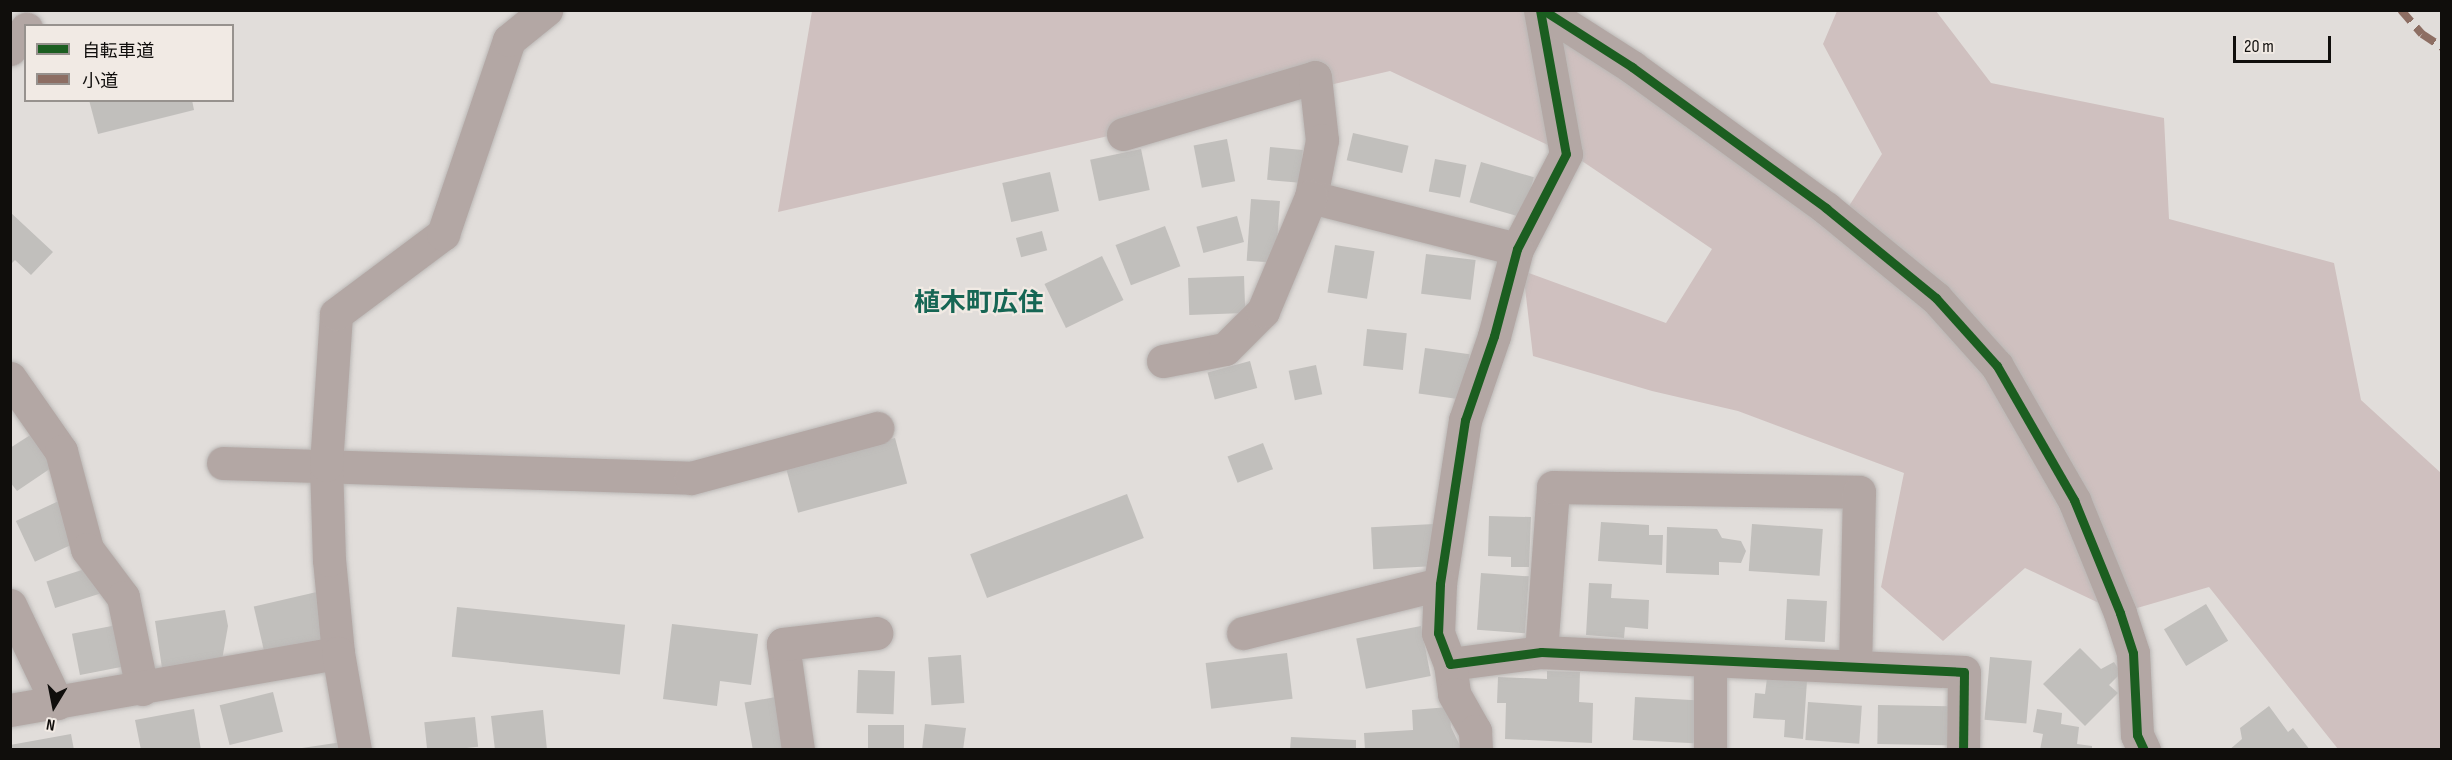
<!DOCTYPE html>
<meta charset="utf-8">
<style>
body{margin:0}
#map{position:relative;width:2452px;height:760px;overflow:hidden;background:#e1ddda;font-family:"Sofia Sans Condensed","Noto Sans JP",sans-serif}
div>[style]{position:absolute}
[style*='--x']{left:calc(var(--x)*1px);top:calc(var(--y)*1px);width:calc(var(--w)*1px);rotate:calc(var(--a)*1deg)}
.green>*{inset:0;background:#cfc0bf}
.building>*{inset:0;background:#c1bfbc;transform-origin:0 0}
.roads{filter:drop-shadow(0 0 2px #bbb8b6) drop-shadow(0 0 2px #bbb8b6)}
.street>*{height:33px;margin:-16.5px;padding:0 16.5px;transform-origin:16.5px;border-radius:16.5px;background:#b3a7a4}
.quiet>*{height:8px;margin-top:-4px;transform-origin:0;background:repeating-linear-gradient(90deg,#8d6e63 0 15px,transparent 0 23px)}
.cycleway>*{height:9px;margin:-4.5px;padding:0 4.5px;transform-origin:4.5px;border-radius:4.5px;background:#1b5e20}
span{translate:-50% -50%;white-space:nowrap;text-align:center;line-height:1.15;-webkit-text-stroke:4.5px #f1eae4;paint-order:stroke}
.quarter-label{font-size:26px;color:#166654;font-weight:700}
.frame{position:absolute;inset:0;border:12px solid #100e0c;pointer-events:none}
.legend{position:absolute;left:24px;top:24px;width:210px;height:78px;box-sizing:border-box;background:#f1eae4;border:2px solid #97928e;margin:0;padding:8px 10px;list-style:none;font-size:18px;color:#100e0c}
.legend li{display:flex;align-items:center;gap:12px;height:30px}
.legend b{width:30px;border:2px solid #97928e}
.north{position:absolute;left:24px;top:676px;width:60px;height:60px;-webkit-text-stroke:4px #f1eae4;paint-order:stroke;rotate:190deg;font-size:16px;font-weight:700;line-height:24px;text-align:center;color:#100e0c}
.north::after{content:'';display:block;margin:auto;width:21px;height:27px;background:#100e0c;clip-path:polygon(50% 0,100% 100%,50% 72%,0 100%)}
.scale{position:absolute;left:2233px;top:36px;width:98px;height:27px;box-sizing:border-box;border:3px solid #100e0c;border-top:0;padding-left:8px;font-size:18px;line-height:21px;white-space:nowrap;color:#100e0c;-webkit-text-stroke:4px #f1eae4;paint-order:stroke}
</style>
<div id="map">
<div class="green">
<div style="clip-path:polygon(812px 11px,1546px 11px,1849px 206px,1882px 154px,1823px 44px,1837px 11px,1936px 11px,1991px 83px,2164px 118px,2169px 219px,2334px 263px,2361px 400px,2441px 473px,2441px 749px,2338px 749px,2209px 587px,2120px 613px,2025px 568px,1943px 641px,1881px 587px,1904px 473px,1738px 411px,1652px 391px,1533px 356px,1523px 271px,1666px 323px,1712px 249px,1582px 161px,1390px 71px,778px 212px)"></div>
</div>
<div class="building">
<div style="clip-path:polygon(89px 100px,192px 100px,194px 110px,98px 134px)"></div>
<div style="left:1353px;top:133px;width:57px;height:28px;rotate:13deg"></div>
<div style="left:1227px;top:139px;width:43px;height:34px;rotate:79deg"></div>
<div style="left:1270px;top:147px;width:33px;height:33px;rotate:5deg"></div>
<div style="left:1141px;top:149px;width:42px;height:52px;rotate:78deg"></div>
<div style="left:1435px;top:159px;width:32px;height:33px;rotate:11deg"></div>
<div style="left:1481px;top:162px;width:55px;height:42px;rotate:16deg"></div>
<div style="left:1050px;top:172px;width:40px;height:49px;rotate:77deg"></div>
<div style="left:1251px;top:199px;width:29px;height:62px;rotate:4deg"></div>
<div style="clip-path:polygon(10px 212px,53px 252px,31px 275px,15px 260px,10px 265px)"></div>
<div style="left:1237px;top:216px;width:27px;height:42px;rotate:75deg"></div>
<div style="left:1165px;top:226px;width:43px;height:53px;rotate:69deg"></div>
<div style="left:1042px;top:231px;width:20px;height:27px;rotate:75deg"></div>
<div style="left:1335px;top:245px;width:40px;height:48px;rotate:9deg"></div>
<div style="left:1426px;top:254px;width:50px;height:40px;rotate:7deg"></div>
<div style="left:1102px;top:256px;width:49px;height:64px;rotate:64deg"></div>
<div style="left:1244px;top:276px;width:37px;height:56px;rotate:88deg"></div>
<div style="left:1367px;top:329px;width:40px;height:37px;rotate:6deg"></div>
<div style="left:1425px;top:348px;width:45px;height:46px;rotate:8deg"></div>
<div style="left:1250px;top:361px;width:28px;height:44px;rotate:75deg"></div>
<div style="left:1316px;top:365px;width:30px;height:28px;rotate:78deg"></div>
<div style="clip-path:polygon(35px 432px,57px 464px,17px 491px,10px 482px,10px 448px)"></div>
<div style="left:895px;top:438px;width:47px;height:113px;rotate:75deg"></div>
<div style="left:1263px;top:443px;width:28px;height:38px;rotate:69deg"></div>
<div style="left:1127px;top:494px;width:47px;height:168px;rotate:69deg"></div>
<div style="left:63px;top:499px;width:45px;height:52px;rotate:65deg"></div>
<div style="clip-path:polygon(1489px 516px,1531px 517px,1529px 567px,1511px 567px,1511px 557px,1488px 556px)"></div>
<div style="clip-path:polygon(1601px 522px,1649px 525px,1649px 535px,1663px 535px,1662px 565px,1598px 561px)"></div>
<div style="left:1434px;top:524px;width:42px;height:63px;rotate:87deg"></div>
<div style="left:1752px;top:524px;width:71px;height:47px;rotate:4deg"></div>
<div style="clip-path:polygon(1667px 527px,1717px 529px,1722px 538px,1741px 541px,1746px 551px,1741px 563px,1719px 562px,1719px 575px,1666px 573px)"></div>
<div style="left:94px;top:566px;width:28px;height:50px;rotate:72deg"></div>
<div style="left:1481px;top:573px;width:48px;height:57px;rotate:4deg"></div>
<div style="clip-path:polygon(1589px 583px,1612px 584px,1611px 598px,1649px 600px,1648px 629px,1625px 627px,1624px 638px,1586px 635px)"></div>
<div style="left:321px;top:591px;width:49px;height:69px;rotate:77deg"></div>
<div style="left:1787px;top:599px;width:40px;height:41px;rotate:3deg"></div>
<div style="left:2206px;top:604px;width:43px;height:49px;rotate:59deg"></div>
<div style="left:457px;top:607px;width:169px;height:50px;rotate:6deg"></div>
<div style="clip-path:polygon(225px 610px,228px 626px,222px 660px,162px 668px,155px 621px)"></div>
<div style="left:122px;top:624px;width:42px;height:51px;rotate:79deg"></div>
<div style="clip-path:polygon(672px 624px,758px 634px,751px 685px,720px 681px,717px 706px,663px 699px)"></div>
<div style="left:1421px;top:626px;width:51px;height:66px;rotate:79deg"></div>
<div style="clip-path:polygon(2080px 648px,2101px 669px,2114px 662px,2121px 673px,2109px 685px,2118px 693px,2085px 726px,2043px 684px)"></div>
<div style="left:1287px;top:653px;width:46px;height:82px;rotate:83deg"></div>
<div style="left:961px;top:655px;width:48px;height:33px;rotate:86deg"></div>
<div style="left:1990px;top:657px;width:42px;height:63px;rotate:5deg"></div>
<div style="left:858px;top:670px;width:37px;height:43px;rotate:2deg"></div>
<div style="clip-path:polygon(1547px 671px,1580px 672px,1579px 702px,1593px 703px,1592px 743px,1505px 739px,1506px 703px,1497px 703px,1498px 677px,1547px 679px)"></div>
<div style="clip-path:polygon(1767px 678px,1807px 681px,1803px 739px,1784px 737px,1785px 720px,1753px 718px,1755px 693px,1765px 694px)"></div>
<div style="left:273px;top:692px;width:41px;height:55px;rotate:76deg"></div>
<div style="left:776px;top:697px;width:54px;height:32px;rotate:80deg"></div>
<div style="left:1635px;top:697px;width:61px;height:43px;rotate:3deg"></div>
<div style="left:1808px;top:702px;width:54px;height:38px;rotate:4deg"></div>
<div style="left:1878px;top:705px;width:70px;height:39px;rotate:1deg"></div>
<div style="clip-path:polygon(2269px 706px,2288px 732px,2293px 728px,2310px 750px,2229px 750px,2242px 739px,2240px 728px)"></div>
<div style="clip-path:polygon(1449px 707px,1451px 727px,1462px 750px,1365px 750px,1364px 733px,1413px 730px,1412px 710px)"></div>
<div style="clip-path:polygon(194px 709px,201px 750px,141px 750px,135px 720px)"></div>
<div style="clip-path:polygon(2037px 709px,2062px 713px,2061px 724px,2079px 727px,2077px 744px,2092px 746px,2092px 750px,2040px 750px,2043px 734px,2033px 732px)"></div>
<div style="clip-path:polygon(543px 710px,547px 750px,495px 750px,491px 716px)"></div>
<div style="left:475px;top:717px;width:30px;height:51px;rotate:84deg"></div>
<div style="clip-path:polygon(925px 724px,966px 728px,963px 750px,922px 750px)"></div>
<div style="left:868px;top:725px;width:36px;height:25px"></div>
<div style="clip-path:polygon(71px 734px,74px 750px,10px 750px,10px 745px)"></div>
<div style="clip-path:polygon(1291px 737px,1356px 740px,1356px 750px,1290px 750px)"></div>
<div style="clip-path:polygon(349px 741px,350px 750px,302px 750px,302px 748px)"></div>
</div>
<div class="roads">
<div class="street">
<div style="--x:1540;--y:10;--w:146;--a:79.8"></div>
<div style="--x:1566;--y:154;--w:107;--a:117.3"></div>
<div style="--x:1517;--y:249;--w:90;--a:104.8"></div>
<div style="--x:1494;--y:336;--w:89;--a:109"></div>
<div style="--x:1465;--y:420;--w:166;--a:98.7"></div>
<div style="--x:1440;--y:584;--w:49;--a:92.3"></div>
<div style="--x:1438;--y:633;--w:33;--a:69"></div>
<div style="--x:1450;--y:664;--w:92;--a:-7.5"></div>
<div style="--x:1541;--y:652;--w:423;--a:2.7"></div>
<div style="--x:1964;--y:672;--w:78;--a:90.7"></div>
<div style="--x:1543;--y:10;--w:106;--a:32.6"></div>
<div style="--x:1632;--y:67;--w:240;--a:36"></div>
<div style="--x:1826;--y:208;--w:142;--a:39.3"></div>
<div style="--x:1936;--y:298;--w:91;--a:48.1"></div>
<div style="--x:1997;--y:366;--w:155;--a:60.1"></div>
<div style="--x:2074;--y:500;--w:122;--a:67.8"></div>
<div style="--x:2120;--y:613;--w:42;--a:72"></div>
<div style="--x:2133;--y:653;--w:82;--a:87.2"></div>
<div style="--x:2137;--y:735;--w:17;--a:65"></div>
<div style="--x:10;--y:49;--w:26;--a:-51"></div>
<div style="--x:1123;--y:134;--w:200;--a:-16.5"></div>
<div style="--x:1315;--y:77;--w:63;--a:83.7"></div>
<div style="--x:1322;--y:140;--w:58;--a:100.9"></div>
<div style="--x:1311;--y:197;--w:212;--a:14.2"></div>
<div style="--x:1163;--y:361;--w:63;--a:-11"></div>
<div style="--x:1225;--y:349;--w:54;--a:-45"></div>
<div style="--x:1263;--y:311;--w:124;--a:-67.2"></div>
<div style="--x:10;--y:378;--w:89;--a:55.1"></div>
<div style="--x:61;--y:451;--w:101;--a:75.1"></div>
<div style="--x:87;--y:549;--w:60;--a:53.1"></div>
<div style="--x:123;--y:597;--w:94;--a:78.3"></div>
<div style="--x:223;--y:463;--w:468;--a:1.8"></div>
<div style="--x:691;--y:478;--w:193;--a:-15"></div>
<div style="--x:10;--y:605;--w:109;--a:64.4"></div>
<div style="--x:1243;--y:633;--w:203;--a:-14"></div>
<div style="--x:1541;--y:652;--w:165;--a:-85.8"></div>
<div style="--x:1553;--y:487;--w:306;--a:0.9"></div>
<div style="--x:1859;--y:492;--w:174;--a:91.3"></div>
<div style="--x:338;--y:653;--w:93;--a:-95.5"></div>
<div style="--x:329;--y:560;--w:95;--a:-91.8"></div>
<div style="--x:326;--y:465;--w:151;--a:-86.2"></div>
<div style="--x:336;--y:314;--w:134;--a:-36.8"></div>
<div style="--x:443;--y:234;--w:205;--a:-71.2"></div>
<div style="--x:509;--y:40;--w:48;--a:-39"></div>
<div style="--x:1450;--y:664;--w:30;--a:82"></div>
<div style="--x:1454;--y:694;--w:43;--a:60.4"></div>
<div style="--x:1475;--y:731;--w:19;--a:87"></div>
<div style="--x:10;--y:710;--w:333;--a:-9.9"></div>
<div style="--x:338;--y:653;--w:98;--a:80.1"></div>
<div style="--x:798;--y:750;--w:107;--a:-98.1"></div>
<div style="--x:783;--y:644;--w:94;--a:-6.7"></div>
<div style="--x:1710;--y:750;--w:90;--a:-90"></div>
</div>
</div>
<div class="quiet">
<div style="--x:2401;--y:10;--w:32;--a:49"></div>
<div style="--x:2422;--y:34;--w:24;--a:33"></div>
</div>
<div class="cycleway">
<div style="--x:1540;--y:10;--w:146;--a:79.8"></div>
<div style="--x:1566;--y:154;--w:107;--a:117.3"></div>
<div style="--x:1517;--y:249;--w:90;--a:104.8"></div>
<div style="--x:1494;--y:336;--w:89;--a:109"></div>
<div style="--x:1465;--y:420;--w:166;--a:98.7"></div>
<div style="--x:1440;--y:584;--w:49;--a:92.3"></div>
<div style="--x:1438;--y:633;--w:33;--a:69"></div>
<div style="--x:1450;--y:664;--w:92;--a:-7.5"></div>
<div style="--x:1541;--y:652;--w:423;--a:2.7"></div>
<div style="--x:1964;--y:672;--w:78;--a:90.7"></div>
<div style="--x:1543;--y:10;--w:106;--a:32.6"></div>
<div style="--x:1632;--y:67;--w:240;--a:36"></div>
<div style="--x:1826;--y:208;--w:142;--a:39.3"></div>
<div style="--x:1936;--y:298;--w:91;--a:48.1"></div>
<div style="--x:1997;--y:366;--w:155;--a:60.1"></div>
<div style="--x:2074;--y:500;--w:122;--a:67.8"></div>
<div style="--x:2120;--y:613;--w:42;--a:72"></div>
<div style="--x:2133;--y:653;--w:82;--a:87.2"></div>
<div style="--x:2137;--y:735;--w:17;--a:65"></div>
</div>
<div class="quarter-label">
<span style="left:979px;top:304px">植木町広住</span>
</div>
<div class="frame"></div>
<ul class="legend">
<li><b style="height:8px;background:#1b5e20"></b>自転車道</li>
<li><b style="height:8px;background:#8d6e63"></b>小道</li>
</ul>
<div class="north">N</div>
<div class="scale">20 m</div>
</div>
